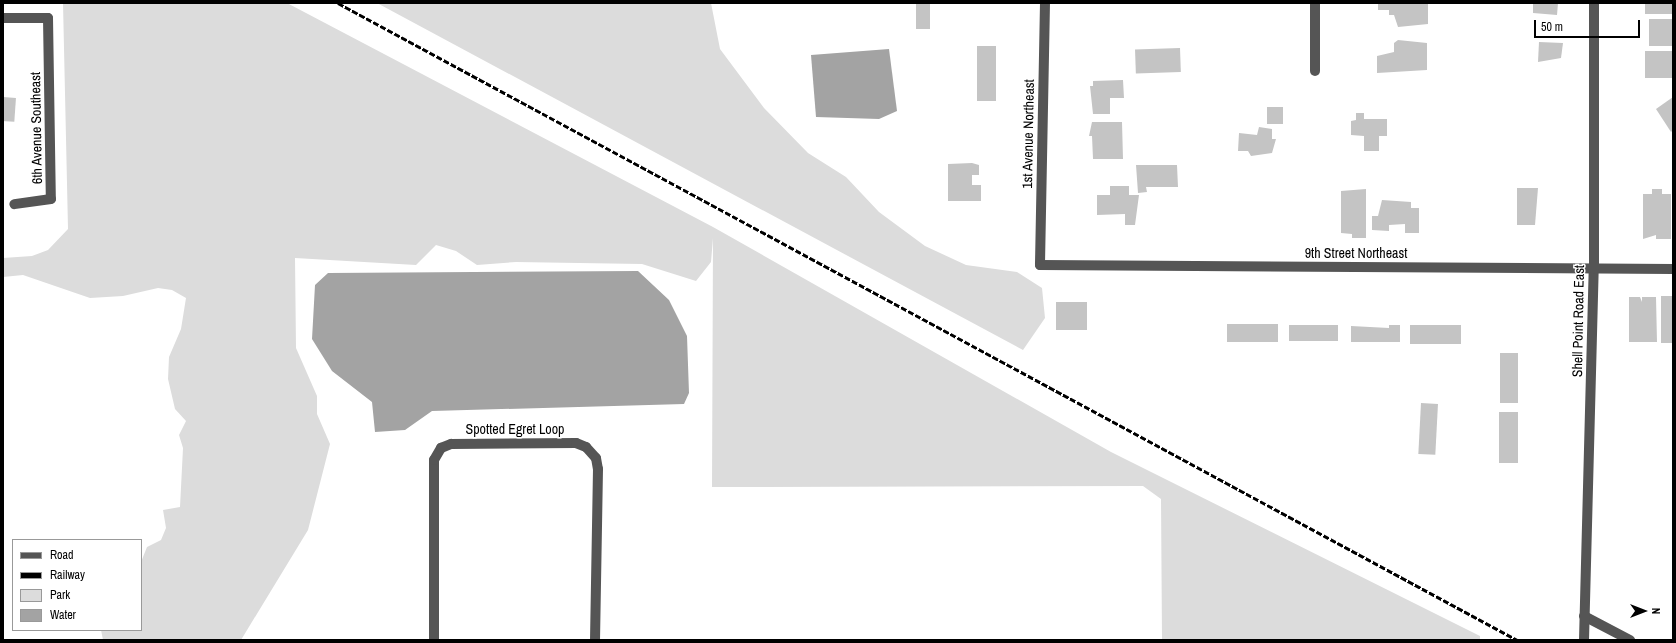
<!DOCTYPE html>
<style>
body{margin:0}
#map{position:relative;width:1676px;height:643px;overflow:hidden;background:#fff;font-family:"Archivo Narrow",sans-serif}
div>[style]{position:absolute}
[style*='--x']{left:calc(var(--x)*1px);top:calc(var(--y)*1px);width:calc(var(--w)*1px);rotate:calc(var(--a)*1deg)}
.green>*{inset:0;background:#dcdcdc}
.water>*{inset:0;background:#a3a3a3}
.building>*{inset:0;background:#c4c4c4;transform-origin:0 0}
.minor>*{height:10px;margin:-5px;padding:0 5px;transform-origin:5px;border-radius:5px;background:#555}
.rail>*{height:3px;margin-top:-1.5px;transform-origin:0;background:repeating-linear-gradient(90deg,#000 0 6px,transparent 0 8px)}
span{translate:-50% -50%;white-space:nowrap;text-align:center;line-height:1.15;-webkit-text-stroke:3px #fff;paint-order:stroke}
.street-label{font-size:14px;color:#000}
.frame{position:absolute;inset:0;border:4px solid #000;pointer-events:none}
.legend{position:absolute;left:12px;top:539px;width:130px;height:92px;box-sizing:border-box;background:#fff;border:1px solid #999;margin:0;padding:5px 7px;list-style:none;font-size:12px;color:#000}
.legend li{display:flex;align-items:center;gap:8px;height:20px}
.legend b{width:20px;border:1px solid #999}
.north{position:absolute;left:1624px;top:591px;width:40px;height:40px;-webkit-text-stroke:3px #fff;paint-order:stroke;rotate:90deg;font-size:11px;font-weight:700;line-height:16px;text-align:center;color:#000}
.north::after{content:'';display:block;margin:auto;width:14px;height:18px;background:#000;clip-path:polygon(50% 0,100% 100%,50% 72%,0 100%)}
.scale{position:absolute;left:1534px;top:20px;width:106px;height:18px;box-sizing:border-box;border:2px solid #000;border-top:0;padding-left:5px;font-size:12px;line-height:14px;white-space:nowrap;color:#000;-webkit-text-stroke:3px #fff;paint-order:stroke}
</style>
<div id="map">
<div class="green">
<div style="clip-path:polygon(63px 3px,287px 3px,713px 227px,1111px 452px,1480px 636px,1480px 640px,1162px 640px,1161px 499px,1143px 486px,712px 487px,713px 238px,711px 262px,696px 281px,642px 264px,516px 262px,477px 265px,456px 251px,436px 245px,416px 265px,295px 258px,296px 348px,317px 396px,317px 414px,330px 444px,308px 530px,241px 640px,103px 640px,101px 630px,141px 630px,141px 562px,147px 547px,161px 540px,166px 528px,163px 510px,180px 507px,183px 448px,179px 435px,186px 421px,175px 409px,168px 379px,169px 357px,181px 329px,186px 298px,172px 290px,158px 288px,123px 296px,90px 298px,23px 275px,3px 277px,3px 258px,32px 256px,48px 250px,68px 229px)"></div>
<div style="clip-path:polygon(377px 3px,711px 3px,720px 49px,764px 108px,808px 153px,846px 177px,879px 212px,925px 246px,966px 265px,1017px 272px,1042px 288px,1045px 318px,1023px 350px)"></div>
</div>
<div class="water">
<div style="clip-path:polygon(889px 49px,897px 111px,879px 119px,816px 117px,811px 55px)"></div>
<div style="clip-path:polygon(638px 271px,669px 300px,687px 336px,689px 393px,684px 404px,432px 411px,405px 430px,375px 432px,372px 402px,332px 371px,312px 339px,315px 285px,328px 273px)"></div>
</div>
<div class="building">
<div style="clip-path:polygon(1378px 3px,1428px 3px,1428px 24px,1398px 27px,1394px 15px,1389px 15px,1389px 10px,1378px 10px)"></div>
<div style="clip-path:polygon(1533px 3px,1558px 3px,1557px 15px,1533px 13px)"></div>
<div style="left:1645px;top:3px;width:28px;height:11px"></div>
<div style="left:930px;top:4px;width:25px;height:14px;rotate:90deg"></div>
<div style="left:1649px;top:19px;width:24px;height:27px"></div>
<div style="clip-path:polygon(1398px 40px,1427px 43px,1427px 70px,1377px 73px,1377px 56px,1394px 52px,1394px 43px)"></div>
<div style="clip-path:polygon(1539px 42px,1563px 43px,1561px 58px,1538px 62px)"></div>
<div style="left:996px;top:46px;width:55px;height:19px;rotate:90deg"></div>
<div style="left:1180px;top:48px;width:24px;height:45px;rotate:88deg"></div>
<div style="left:1645px;top:51px;width:28px;height:27px"></div>
<div style="clip-path:polygon(1123px 80px,1124px 98px,1110px 98px,1110px 114px,1093px 114px,1090px 86px,1093px 86px,1093px 81px)"></div>
<div style="left:3px;top:97px;width:13px;height:24px;rotate:4deg"></div>
<div style="clip-path:polygon(1673px 97px,1673px 130px,1671px 132px,1656px 109px)"></div>
<div style="left:1267px;top:107px;width:16px;height:17px"></div>
<div style="clip-path:polygon(1356px 113px,1364px 113px,1364px 119px,1387px 119px,1387px 136px,1379px 136px,1379px 151px,1364px 151px,1364px 136px,1351px 135px,1351px 121px,1356px 120px)"></div>
<div style="clip-path:polygon(1092px 122px,1122px 122px,1123px 159px,1093px 159px,1092px 136px,1089px 136px)"></div>
<div style="clip-path:polygon(1259px 127px,1272px 129px,1272px 139px,1276px 139px,1272px 153px,1251px 156px,1248px 151px,1238px 151px,1239px 133px,1257px 135px)"></div>
<div style="clip-path:polygon(972px 163px,979px 165px,979px 175px,972px 175px,972px 185px,981px 185px,981px 201px,948px 201px,948px 164px)"></div>
<div style="clip-path:polygon(1136px 165px,1177px 165px,1178px 187px,1146px 187px,1147px 192px,1138px 193px)"></div>
<div style="clip-path:polygon(1110px 186px,1129px 186px,1129px 195px,1139px 195px,1135px 225px,1125px 225px,1125px 214px,1097px 215px,1097px 195px,1110px 195px)"></div>
<div style="clip-path:polygon(1517px 188px,1538px 188px,1535px 225px,1517px 225px)"></div>
<div style="clip-path:polygon(1366px 189px,1366px 238px,1352px 238px,1352px 234px,1341px 233px,1341px 191px)"></div>
<div style="clip-path:polygon(1652px 189px,1662px 189px,1662px 194px,1671px 194px,1671px 239px,1656px 239px,1656px 235px,1643px 239px,1643px 194px,1652px 194px)"></div>
<div style="clip-path:polygon(1382px 200px,1411px 202px,1411px 208px,1419px 208px,1419px 233px,1405px 233px,1405px 224px,1389px 225px,1389px 231px,1372px 230px,1372px 216px,1378px 216px)"></div>
<div style="left:1661px;top:296px;width:12px;height:47px"></div>
<div style="clip-path:polygon(1629px 297px,1640px 297px,1642px 302px,1642px 297px,1656px 297px,1657px 342px,1629px 342px)"></div>
<div style="left:1056px;top:302px;width:31px;height:28px"></div>
<div style="left:1227px;top:324px;width:51px;height:18px"></div>
<div style="left:1289px;top:325px;width:49px;height:16px"></div>
<div style="clip-path:polygon(1389px 325px,1400px 325px,1400px 342px,1351px 342px,1351px 326px,1389px 328px)"></div>
<div style="left:1410px;top:325px;width:51px;height:19px"></div>
<div style="left:1500px;top:353px;width:18px;height:50px"></div>
<div style="left:1421px;top:403px;width:17px;height:51px;rotate:3deg"></div>
<div style="left:1499px;top:412px;width:19px;height:51px"></div>
</div>
<div class="minor">
<div style="--x:1045;--y:3;--w:262;--a:91.1"></div>
<div style="--x:1040;--y:265;--w:633;--a:0.36"></div>
<div style="--x:3;--y:18;--w:45;--a:0"></div>
<div style="--x:48;--y:18;--w:181;--a:89.1"></div>
<div style="--x:51;--y:199;--w:37;--a:172"></div>
<div style="--x:1315;--y:71;--w:68;--a:-90"></div>
<div style="--x:1584;--y:616;--w:52;--a:27.6"></div>
<div style="--x:434;--y:640;--w:180;--a:-90"></div>
<div style="--x:434;--y:460;--w:14;--a:-60"></div>
<div style="--x:441;--y:448;--w:11;--a:-22"></div>
<div style="--x:451;--y:444;--w:125;--a:-0.5"></div>
<div style="--x:576;--y:443;--w:11;--a:22"></div>
<div style="--x:586;--y:447;--w:15;--a:48"></div>
<div style="--x:596;--y:458;--w:11;--a:80"></div>
<div style="--x:598;--y:469;--w:171;--a:91"></div>
<div style="--x:1584;--y:640;--w:371;--a:-88.5"></div>
<div style="--x:1594;--y:269;--w:266;--a:-90"></div>
</div>
<div class="rail">
<div style="--x:338;--y:3;--w:1340;--a:28.38"></div>
</div>
<div class="street-label">
<span style="left:36px;top:128px;rotate:-91deg">6th Avenue Southeast</span>
<span style="left:1028px;top:134px;rotate:-89deg">1st Avenue Northeast</span>
<span style="left:1356px;top:253px">9th Street Northeast</span>
<span style="left:1578px;top:321px;rotate:-89deg">Shell Point Road East</span>
<span style="left:515px;top:429px">Spotted Egret Loop</span>
</div>
<div class="frame"></div>
<ul class="legend">
<li><b style="height:5px;background:#555"></b>Road</li>
<li><b style="height:5px;background:#000"></b>Railway</li>
<li><b style="height:11px;background:#dcdcdc"></b>Park</li>
<li><b style="height:11px;background:#a3a3a3"></b>Water</li>
</ul>
<div class="north">N</div>
<div class="scale">50 m</div>
</div>
